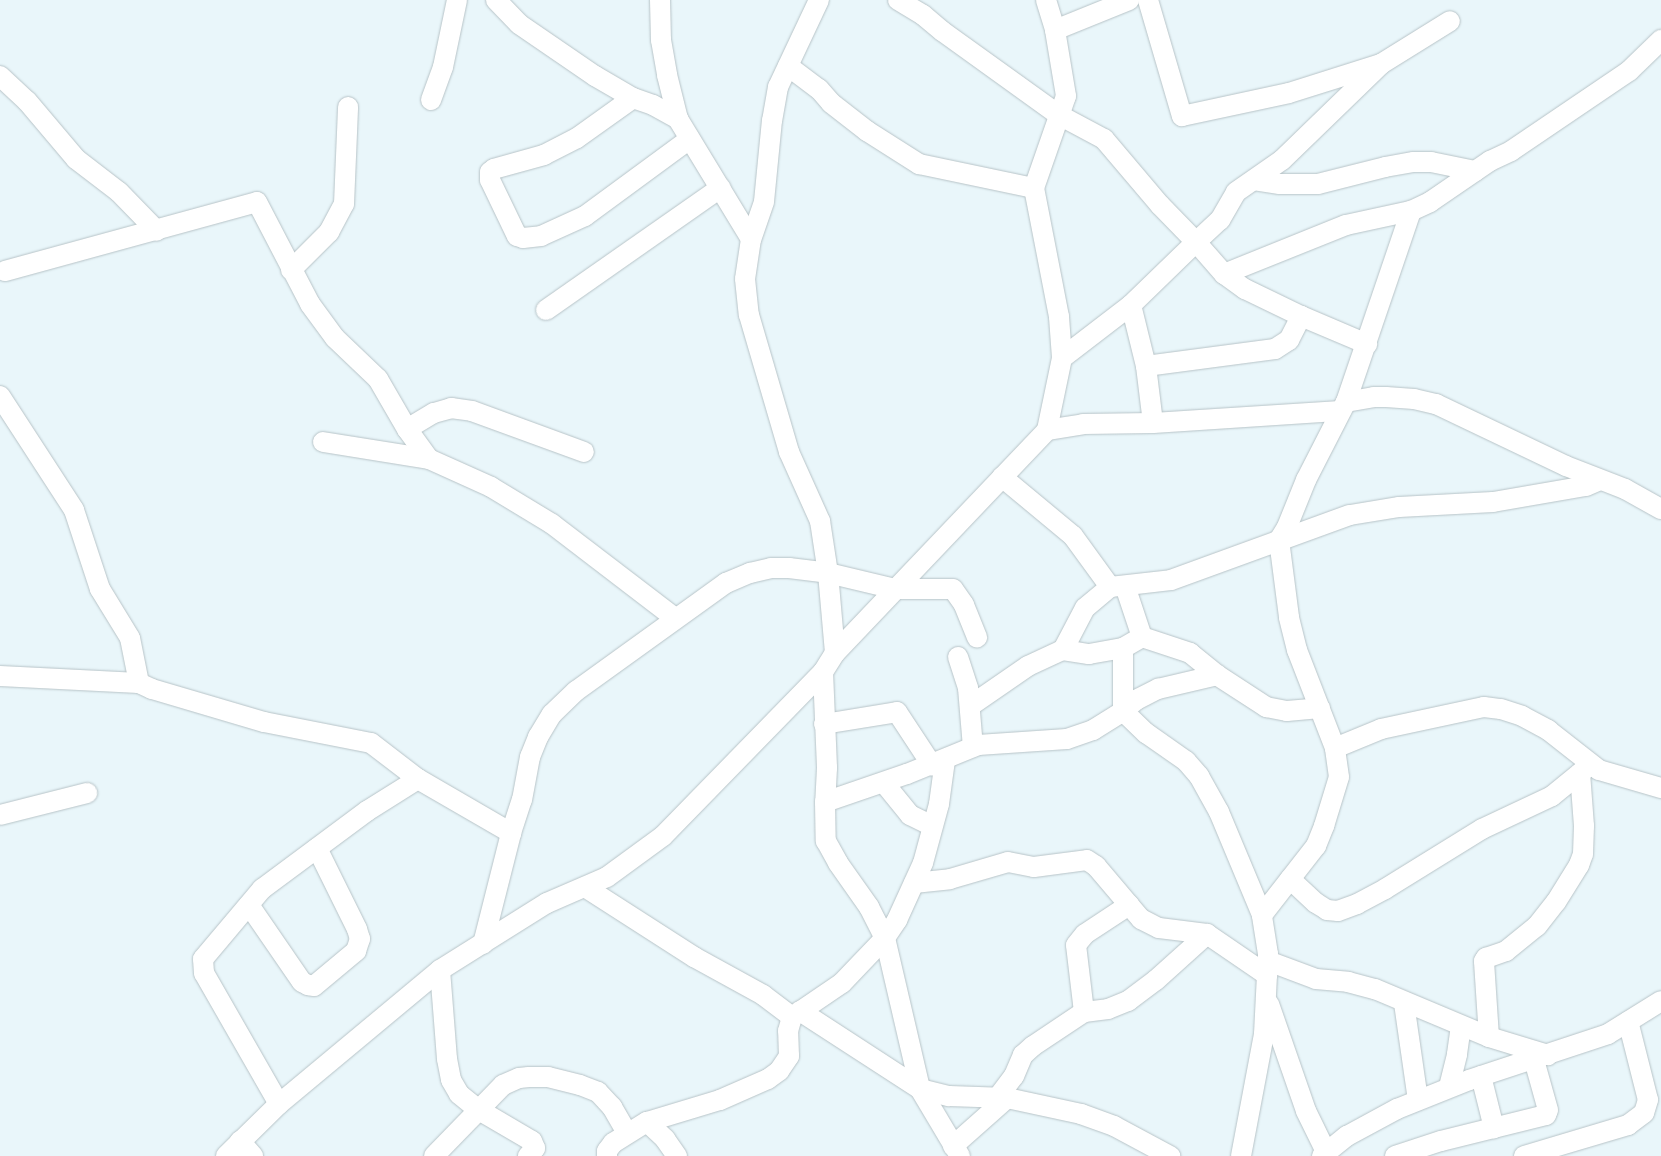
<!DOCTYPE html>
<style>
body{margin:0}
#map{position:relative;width:1661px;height:1156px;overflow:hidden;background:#e9f6fa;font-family:"Roboto Condensed",sans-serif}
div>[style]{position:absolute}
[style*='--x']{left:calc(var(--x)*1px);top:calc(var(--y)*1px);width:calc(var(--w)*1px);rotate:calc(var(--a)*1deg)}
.roads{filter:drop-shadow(0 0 1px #b7c3c7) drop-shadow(0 0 1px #b7c3c7)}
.minor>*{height:20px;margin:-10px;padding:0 10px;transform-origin:10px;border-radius:10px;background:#fff}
span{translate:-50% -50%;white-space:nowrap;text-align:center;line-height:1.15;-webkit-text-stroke:4.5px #fff;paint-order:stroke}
</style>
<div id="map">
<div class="roads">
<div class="minor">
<div style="--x:496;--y:0;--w:33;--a:46"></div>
<div style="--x:519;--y:24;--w:92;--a:34.4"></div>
<div style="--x:595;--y:76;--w:44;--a:30.1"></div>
<div style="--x:633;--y:98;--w:21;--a:19"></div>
<div style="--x:653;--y:105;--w:29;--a:29"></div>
<div style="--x:660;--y:0;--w:40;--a:88.6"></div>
<div style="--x:661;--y:40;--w:36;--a:80"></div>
<div style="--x:667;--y:75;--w:45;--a:76"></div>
<div style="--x:678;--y:119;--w:140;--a:58.7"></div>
<div style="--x:819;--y:0;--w:96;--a:115.2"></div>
<div style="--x:778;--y:87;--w:34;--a:100"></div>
<div style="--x:772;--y:120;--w:82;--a:95.6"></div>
<div style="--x:764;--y:202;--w:39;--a:109"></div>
<div style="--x:751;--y:239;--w:40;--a:98.5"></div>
<div style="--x:745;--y:279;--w:36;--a:84"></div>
<div style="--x:749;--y:315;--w:143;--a:73.7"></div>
<div style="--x:789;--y:452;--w:76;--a:65.8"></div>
<div style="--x:820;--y:521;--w:53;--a:81.3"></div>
<div style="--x:828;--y:573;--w:80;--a:85"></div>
<div style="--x:898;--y:0;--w:29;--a:31"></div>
<div style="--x:923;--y:15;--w:25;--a:40"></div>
<div style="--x:942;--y:31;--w:144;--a:35.7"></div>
<div style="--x:1059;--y:115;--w:51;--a:28.1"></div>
<div style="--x:1104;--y:139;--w:87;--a:49.7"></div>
<div style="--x:1160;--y:205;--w:52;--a:45.8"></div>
<div style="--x:1196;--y:242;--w:33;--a:-43"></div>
<div style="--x:1220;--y:220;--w:32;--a:-60"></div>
<div style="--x:1236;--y:192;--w:56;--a:-34.8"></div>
<div style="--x:1282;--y:160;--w:138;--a:-44.1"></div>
<div style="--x:1046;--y:0;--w:31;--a:73"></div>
<div style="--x:1055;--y:30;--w:67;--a:80.5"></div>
<div style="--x:1066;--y:96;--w:97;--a:109.2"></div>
<div style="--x:1034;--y:188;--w:131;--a:79"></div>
<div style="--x:1059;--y:317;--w:41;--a:85.8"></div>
<div style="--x:1062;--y:358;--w:74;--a:101.8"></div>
<div style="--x:1148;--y:0;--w:121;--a:73.7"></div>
<div style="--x:1182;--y:116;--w:109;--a:-12.1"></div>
<div style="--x:1289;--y:93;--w:96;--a:-17.5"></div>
<div style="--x:1381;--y:64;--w:81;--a:-31.9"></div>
<div style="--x:1055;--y:30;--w:80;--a:-22.1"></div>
<div style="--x:788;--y:66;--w:39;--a:37"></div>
<div style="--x:819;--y:89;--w:18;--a:49"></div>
<div style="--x:831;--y:103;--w:46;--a:37.9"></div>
<div style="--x:867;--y:131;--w:62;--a:32.4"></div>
<div style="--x:919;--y:164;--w:117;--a:11.8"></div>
<div style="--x:0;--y:76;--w:37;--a:43"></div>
<div style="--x:27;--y:101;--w:76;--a:49.8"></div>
<div style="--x:76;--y:159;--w:54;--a:37.5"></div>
<div style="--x:119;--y:192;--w:54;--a:45.7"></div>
<div style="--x:633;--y:98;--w:69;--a:144.5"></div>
<div style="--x:577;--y:138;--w:37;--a:153"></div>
<div style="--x:544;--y:155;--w:52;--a:164.4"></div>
<div style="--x:494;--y:169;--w:5;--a:143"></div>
<div style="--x:490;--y:172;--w:8;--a:90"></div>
<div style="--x:490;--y:180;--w:62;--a:64.3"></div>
<div style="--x:517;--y:236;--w:6;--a:18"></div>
<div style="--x:523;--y:238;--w:18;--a:-6"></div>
<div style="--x:541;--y:236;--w:48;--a:-24.4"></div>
<div style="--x:585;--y:216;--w:130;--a:-36.3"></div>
<div style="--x:431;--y:100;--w:35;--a:-70"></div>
<div style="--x:443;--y:67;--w:68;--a:-78.2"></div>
<div style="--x:1254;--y:180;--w:26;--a:9"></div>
<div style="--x:1280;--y:184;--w:38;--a:0"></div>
<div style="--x:1318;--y:184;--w:69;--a:-14.2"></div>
<div style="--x:1385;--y:167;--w:29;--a:-10"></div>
<div style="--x:1414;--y:162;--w:17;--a:0"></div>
<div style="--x:1431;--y:162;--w:45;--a:11.6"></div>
<div style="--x:291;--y:270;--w:54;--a:-45"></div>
<div style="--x:329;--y:232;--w:32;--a:-62"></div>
<div style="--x:344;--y:204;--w:97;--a:-87.6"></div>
<div style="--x:5;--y:271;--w:261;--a:-15.3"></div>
<div style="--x:257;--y:202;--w:115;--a:62.5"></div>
<div style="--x:310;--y:304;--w:42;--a:53.7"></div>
<div style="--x:335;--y:338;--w:59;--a:43.6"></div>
<div style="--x:378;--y:379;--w:58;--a:59.9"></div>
<div style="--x:407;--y:429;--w:37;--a:54"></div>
<div style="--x:1224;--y:274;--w:131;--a:-21.9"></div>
<div style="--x:1346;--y:225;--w:66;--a:-12.2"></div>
<div style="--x:1411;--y:211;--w:21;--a:-25"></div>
<div style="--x:1430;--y:202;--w:73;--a:-34.3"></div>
<div style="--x:1490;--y:161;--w:23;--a:-25"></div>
<div style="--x:1511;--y:151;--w:143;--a:-34.1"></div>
<div style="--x:1629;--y:71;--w:45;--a:-44.1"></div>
<div style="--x:1131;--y:305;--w:63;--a:76.2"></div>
<div style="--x:1146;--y:366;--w:57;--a:83"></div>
<div style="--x:546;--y:310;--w:213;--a:-35"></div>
<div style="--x:1062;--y:358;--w:87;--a:-37.5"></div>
<div style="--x:1131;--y:305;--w:91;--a:-44.1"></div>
<div style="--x:1196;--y:242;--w:43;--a:48.8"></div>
<div style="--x:1224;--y:274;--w:26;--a:36"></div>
<div style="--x:1245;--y:289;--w:62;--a:25.7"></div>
<div style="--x:1301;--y:316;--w:72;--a:23"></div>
<div style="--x:1146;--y:366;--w:130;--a:-7.5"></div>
<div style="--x:1275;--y:349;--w:17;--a:-33"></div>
<div style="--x:1289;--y:340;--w:27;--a:-63"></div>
<div style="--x:0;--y:396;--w:136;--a:57"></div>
<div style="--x:74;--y:510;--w:83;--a:71.8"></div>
<div style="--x:100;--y:589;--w:57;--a:58.5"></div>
<div style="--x:130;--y:638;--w:46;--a:78.7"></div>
<div style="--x:1346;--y:402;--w:28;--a:-10"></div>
<div style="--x:1374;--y:397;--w:12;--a:0"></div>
<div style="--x:1386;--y:397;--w:28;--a:4"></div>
<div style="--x:1414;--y:399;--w:23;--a:13"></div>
<div style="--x:1436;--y:404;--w:144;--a:25.5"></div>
<div style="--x:1566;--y:466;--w:63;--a:21.3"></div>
<div style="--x:1625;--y:489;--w:41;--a:29.1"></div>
<div style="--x:407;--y:429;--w:31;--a:-31"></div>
<div style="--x:434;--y:413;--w:18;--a:-16"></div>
<div style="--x:451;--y:408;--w:21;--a:8"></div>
<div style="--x:472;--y:411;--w:119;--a:20.1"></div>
<div style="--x:323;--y:442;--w:107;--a:9.1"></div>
<div style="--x:429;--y:459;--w:68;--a:24.3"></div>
<div style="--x:491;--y:487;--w:71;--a:31.2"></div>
<div style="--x:552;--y:524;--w:155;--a:37.4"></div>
<div style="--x:1002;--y:477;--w:92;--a:39.7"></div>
<div style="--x:1073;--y:536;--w:63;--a:54"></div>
<div style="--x:1125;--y:586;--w:54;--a:71.6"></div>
<div style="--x:1123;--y:648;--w:22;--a:-30"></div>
<div style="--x:1142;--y:637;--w:51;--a:18.4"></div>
<div style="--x:1190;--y:653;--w:35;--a:39"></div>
<div style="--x:1217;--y:675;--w:59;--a:33.1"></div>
<div style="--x:1266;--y:707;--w:21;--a:11"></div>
<div style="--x:1287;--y:711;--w:33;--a:-5"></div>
<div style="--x:1063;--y:650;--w:47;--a:-62.4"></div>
<div style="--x:1085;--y:608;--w:33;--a:-40"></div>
<div style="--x:1110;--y:587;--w:61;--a:-6.5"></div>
<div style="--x:1171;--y:580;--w:190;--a:-20"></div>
<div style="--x:1350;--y:515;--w:50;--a:-9.3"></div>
<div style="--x:1399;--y:507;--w:94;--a:-3"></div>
<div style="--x:1493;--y:502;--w:94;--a:-9.8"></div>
<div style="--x:1586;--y:486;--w:15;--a:-23"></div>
<div style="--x:958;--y:657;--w:33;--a:72"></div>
<div style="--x:968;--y:688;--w:59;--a:85.2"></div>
<div style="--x:823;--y:672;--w:96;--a:87.6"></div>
<div style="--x:827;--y:768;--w:34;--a:93"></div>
<div style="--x:825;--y:802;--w:39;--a:89"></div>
<div style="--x:826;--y:841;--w:25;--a:61"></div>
<div style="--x:838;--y:863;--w:54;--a:54.8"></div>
<div style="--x:869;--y:907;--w:35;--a:63"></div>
<div style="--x:885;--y:938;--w:155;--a:76.9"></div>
<div style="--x:920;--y:1089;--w:78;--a:59.2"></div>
<div style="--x:0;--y:676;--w:139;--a:2.9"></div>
<div style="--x:139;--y:683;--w:14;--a:25"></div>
<div style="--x:152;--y:689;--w:117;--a:16.4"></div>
<div style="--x:264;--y:722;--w:109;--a:11.1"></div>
<div style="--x:371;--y:743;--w:59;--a:37.5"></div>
<div style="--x:418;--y:779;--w:108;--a:30.1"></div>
<div style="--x:970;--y:706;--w:70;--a:-34.6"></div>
<div style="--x:1028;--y:666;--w:38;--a:-25"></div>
<div style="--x:1063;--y:650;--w:26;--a:9"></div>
<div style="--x:1089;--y:654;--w:35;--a:-10"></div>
<div style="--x:1123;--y:648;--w:63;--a:90"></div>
<div style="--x:1123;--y:711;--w:32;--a:44"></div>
<div style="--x:1146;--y:733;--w:49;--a:35"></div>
<div style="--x:1186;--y:761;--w:20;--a:49"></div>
<div style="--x:1199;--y:776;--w:41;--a:60.9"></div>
<div style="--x:1219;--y:812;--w:112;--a:67.3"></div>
<div style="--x:824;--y:724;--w:74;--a:-9.3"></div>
<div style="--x:897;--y:712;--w:64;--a:56.6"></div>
<div style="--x:1335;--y:748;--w:50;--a:-22.4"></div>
<div style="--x:1381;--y:729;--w:105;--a:-12.1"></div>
<div style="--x:1484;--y:707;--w:17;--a:7"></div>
<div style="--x:1501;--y:709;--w:22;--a:18"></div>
<div style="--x:1522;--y:716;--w:30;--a:28"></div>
<div style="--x:1548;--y:730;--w:65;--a:38.1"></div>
<div style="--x:1599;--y:770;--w:65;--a:16.2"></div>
<div style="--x:884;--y:783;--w:41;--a:50.9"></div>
<div style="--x:910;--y:815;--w:25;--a:26"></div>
<div style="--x:825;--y:802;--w:87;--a:-18.9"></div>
<div style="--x:907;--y:774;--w:77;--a:-22.2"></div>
<div style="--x:978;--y:745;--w:89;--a:-3.9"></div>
<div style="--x:1067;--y:739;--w:28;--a:-19"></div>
<div style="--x:1093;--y:730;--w:36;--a:-32"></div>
<div style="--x:1123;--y:711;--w:17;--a:-40"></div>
<div style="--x:1136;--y:700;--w:25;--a:-27"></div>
<div style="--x:1158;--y:689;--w:61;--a:-13.3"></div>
<div style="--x:0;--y:815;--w:90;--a:-14.2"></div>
<div style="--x:1290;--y:879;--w:35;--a:43"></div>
<div style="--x:1316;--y:903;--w:13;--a:32"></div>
<div style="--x:1327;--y:910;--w:11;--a:5"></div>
<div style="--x:1338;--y:911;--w:20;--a:-20"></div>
<div style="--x:1357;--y:904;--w:32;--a:-28"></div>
<div style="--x:1385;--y:889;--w:114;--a:-31.7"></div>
<div style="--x:1482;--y:829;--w:77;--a:-25.2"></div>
<div style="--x:1552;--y:796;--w:49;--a:-39.2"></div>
<div style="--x:914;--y:883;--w:36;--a:-6"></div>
<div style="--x:950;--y:879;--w:60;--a:-16.3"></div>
<div style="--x:1008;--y:862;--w:26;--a:11"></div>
<div style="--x:1034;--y:867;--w:53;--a:-7.5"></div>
<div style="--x:1087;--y:860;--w:11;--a:34"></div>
<div style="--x:1096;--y:866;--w:70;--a:49.7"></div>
<div style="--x:1141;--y:919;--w:20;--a:27"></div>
<div style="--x:1159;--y:928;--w:48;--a:7.1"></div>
<div style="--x:1207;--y:934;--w:73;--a:34.3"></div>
<div style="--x:585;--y:887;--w:130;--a:32.7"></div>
<div style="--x:694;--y:957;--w:79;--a:28.8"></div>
<div style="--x:763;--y:995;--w:36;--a:37"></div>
<div style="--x:249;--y:905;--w:93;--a:55.5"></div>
<div style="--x:302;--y:982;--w:7;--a:27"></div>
<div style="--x:308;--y:985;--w:6;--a:9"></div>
<div style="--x:314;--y:986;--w:55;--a:-39.8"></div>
<div style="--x:356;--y:951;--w:13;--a:-72"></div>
<div style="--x:360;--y:939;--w:10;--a:-107"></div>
<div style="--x:357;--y:929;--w:90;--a:-116.3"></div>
<div style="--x:483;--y:944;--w:114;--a:-75.8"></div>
<div style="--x:511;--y:833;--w:35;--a:-72"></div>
<div style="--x:522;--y:800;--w:44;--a:-79.5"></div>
<div style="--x:530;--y:757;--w:22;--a:-68"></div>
<div style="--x:538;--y:737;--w:27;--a:-59"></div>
<div style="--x:552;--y:714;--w:33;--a:-44"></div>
<div style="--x:576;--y:691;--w:185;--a:-35.8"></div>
<div style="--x:726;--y:583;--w:26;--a:-23"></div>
<div style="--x:750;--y:573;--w:22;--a:-13"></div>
<div style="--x:771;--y:568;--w:18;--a:0"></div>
<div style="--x:789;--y:568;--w:39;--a:7"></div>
<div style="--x:828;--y:573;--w:69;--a:13.4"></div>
<div style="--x:895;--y:589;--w:58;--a:0"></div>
<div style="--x:953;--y:589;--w:19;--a:55"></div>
<div style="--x:964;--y:605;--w:35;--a:68"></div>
<div style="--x:1268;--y:961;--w:51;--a:20.6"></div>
<div style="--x:1316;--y:979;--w:32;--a:5"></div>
<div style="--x:1348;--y:982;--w:28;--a:15"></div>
<div style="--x:1375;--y:989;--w:124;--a:22.8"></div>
<div style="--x:1489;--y:1037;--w:62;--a:17"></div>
<div style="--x:440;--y:970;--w:89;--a:85.5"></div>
<div style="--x:447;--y:1059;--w:21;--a:79"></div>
<div style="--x:451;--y:1080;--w:16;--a:60"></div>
<div style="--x:459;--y:1094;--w:26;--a:39"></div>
<div style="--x:479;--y:1110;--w:61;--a:30.3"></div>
<div style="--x:532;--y:1141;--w:8;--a:67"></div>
<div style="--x:535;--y:1148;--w:11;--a:131"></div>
<div style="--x:1404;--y:1003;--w:98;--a:81.8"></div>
<div style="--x:1269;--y:1004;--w:113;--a:70.9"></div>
<div style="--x:1306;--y:1111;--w:50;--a:63.9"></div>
<div style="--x:800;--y:1011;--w:143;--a:33"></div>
<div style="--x:920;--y:1089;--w:30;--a:14"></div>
<div style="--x:949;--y:1096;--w:58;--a:2"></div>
<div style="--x:1007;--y:1098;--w:76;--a:12.2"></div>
<div style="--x:1081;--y:1114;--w:35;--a:20"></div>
<div style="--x:1114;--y:1126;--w:64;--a:28.2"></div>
<div style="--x:1084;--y:1012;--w:67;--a:-96.8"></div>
<div style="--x:1076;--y:945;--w:14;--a:-51"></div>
<div style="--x:1085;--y:934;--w:53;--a:-33.4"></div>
<div style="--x:1489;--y:1037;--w:76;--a:-93.8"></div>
<div style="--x:1484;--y:961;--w:4;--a:-56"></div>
<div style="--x:1486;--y:958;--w:21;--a:-19"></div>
<div style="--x:1506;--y:951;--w:40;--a:-39"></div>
<div style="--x:1537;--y:926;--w:31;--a:-52"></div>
<div style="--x:1556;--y:902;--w:44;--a:-58.1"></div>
<div style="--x:1579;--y:865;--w:12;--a:-70"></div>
<div style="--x:1583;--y:854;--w:28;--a:-88"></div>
<div style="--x:1584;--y:826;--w:53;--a:-94.3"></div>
<div style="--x:1481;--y:1076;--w:54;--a:76"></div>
<div style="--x:1449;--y:1087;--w:34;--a:-76"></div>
<div style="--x:1457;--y:1054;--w:28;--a:-82"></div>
<div style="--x:998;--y:1097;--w:26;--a:-53"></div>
<div style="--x:1014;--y:1076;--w:23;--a:-67"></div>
<div style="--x:1023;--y:1055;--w:13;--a:-42"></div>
<div style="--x:1033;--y:1046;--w:61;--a:-33.7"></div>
<div style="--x:1084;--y:1012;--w:24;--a:-7"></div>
<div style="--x:1108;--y:1009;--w:22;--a:-22"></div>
<div style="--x:1128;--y:1001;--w:35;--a:-37"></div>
<div style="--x:1156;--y:980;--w:69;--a:-42"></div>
<div style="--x:279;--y:1104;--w:151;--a:-119.8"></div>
<div style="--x:204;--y:973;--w:14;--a:-94"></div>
<div style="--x:203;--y:959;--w:92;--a:-49.9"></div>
<div style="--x:262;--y:889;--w:131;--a:-36.6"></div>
<div style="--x:367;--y:811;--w:60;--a:-32.1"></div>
<div style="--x:647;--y:1122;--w:25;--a:43"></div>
<div style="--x:665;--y:1139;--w:21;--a:55"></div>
<div style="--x:240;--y:1141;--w:20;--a:49"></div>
<div style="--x:953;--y:1146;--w:72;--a:-41.6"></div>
<div style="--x:226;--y:1156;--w:74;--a:-44.5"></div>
<div style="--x:279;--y:1104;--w:209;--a:-39.8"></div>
<div style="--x:440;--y:970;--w:126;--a:-32.1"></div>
<div style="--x:547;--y:903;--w:65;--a:-23.4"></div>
<div style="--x:607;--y:877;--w:69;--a:-36.2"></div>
<div style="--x:663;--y:836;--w:229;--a:-45.7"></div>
<div style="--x:823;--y:672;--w:22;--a:-58"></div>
<div style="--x:835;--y:653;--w:308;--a:-46.4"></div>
<div style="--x:1047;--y:430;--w:36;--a:-9"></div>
<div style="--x:1083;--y:424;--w:70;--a:-0.8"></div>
<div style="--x:1153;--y:423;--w:188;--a:-3.7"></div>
<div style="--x:434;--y:1156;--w:99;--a:-45.8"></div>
<div style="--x:503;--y:1085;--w:17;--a:-24"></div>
<div style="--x:519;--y:1078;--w:10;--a:-6"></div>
<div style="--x:529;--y:1077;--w:19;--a:0"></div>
<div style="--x:548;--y:1077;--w:33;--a:14"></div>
<div style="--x:580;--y:1085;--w:19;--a:21"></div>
<div style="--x:598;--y:1092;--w:21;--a:47"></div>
<div style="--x:612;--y:1107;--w:30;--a:60"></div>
<div style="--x:607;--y:1156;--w:5;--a:-90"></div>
<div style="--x:607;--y:1151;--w:10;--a:-53"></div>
<div style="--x:613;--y:1143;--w:40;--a:-32"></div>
<div style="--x:647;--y:1122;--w:76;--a:-16.8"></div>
<div style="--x:720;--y:1100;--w:52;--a:-23.6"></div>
<div style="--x:768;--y:1079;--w:14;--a:-36"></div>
<div style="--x:779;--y:1071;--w:18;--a:-56"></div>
<div style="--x:789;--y:1056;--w:25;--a:-92"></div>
<div style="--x:788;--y:1031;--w:15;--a:-74"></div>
<div style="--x:792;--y:1017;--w:60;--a:-34.2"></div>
<div style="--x:842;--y:983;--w:62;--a:-46.3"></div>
<div style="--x:885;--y:938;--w:22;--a:-56"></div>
<div style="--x:897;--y:920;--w:63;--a:-65.5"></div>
<div style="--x:923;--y:863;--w:61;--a:-74.8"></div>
<div style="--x:939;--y:804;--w:44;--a:-82.2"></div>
<div style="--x:1241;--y:1156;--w:124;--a:-79.3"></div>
<div style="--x:1264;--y:1034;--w:80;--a:-87.1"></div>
<div style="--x:1268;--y:954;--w:39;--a:-99"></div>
<div style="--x:1262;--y:915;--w:88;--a:-52"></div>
<div style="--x:1316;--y:846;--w:22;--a:-68"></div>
<div style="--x:1324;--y:826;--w:51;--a:-73"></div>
<div style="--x:1339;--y:777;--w:29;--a:-98"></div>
<div style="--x:1335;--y:748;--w:105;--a:-111.2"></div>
<div style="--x:1297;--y:650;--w:34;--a:-104"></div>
<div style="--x:1289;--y:617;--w:78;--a:-97.4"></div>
<div style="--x:1279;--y:540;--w:15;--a:-58"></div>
<div style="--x:1287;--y:527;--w:51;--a:-68"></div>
<div style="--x:1306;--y:480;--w:88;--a:-62.9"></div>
<div style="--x:1346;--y:402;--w:202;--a:-71.2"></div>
<div style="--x:1322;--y:1156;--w:32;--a:-39"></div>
<div style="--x:1347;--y:1136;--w:57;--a:-28.4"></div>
<div style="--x:1397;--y:1109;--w:78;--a:-21.9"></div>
<div style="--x:1469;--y:1080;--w:146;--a:-18.3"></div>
<div style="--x:1608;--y:1034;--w:62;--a:-31.9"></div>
<div style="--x:1395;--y:1156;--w:48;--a:-18.1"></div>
<div style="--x:1441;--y:1141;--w:108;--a:-13.9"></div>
<div style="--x:1546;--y:1115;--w:5;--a:-68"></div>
<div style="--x:1548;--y:1110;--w:52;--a:-105.6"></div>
<div style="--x:1524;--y:1156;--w:109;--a:-16.6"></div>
<div style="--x:1628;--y:1125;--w:20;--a:-37"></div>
<div style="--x:1644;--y:1113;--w:14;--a:-73"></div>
<div style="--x:1648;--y:1100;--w:81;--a:-104.2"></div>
</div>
</div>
</div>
